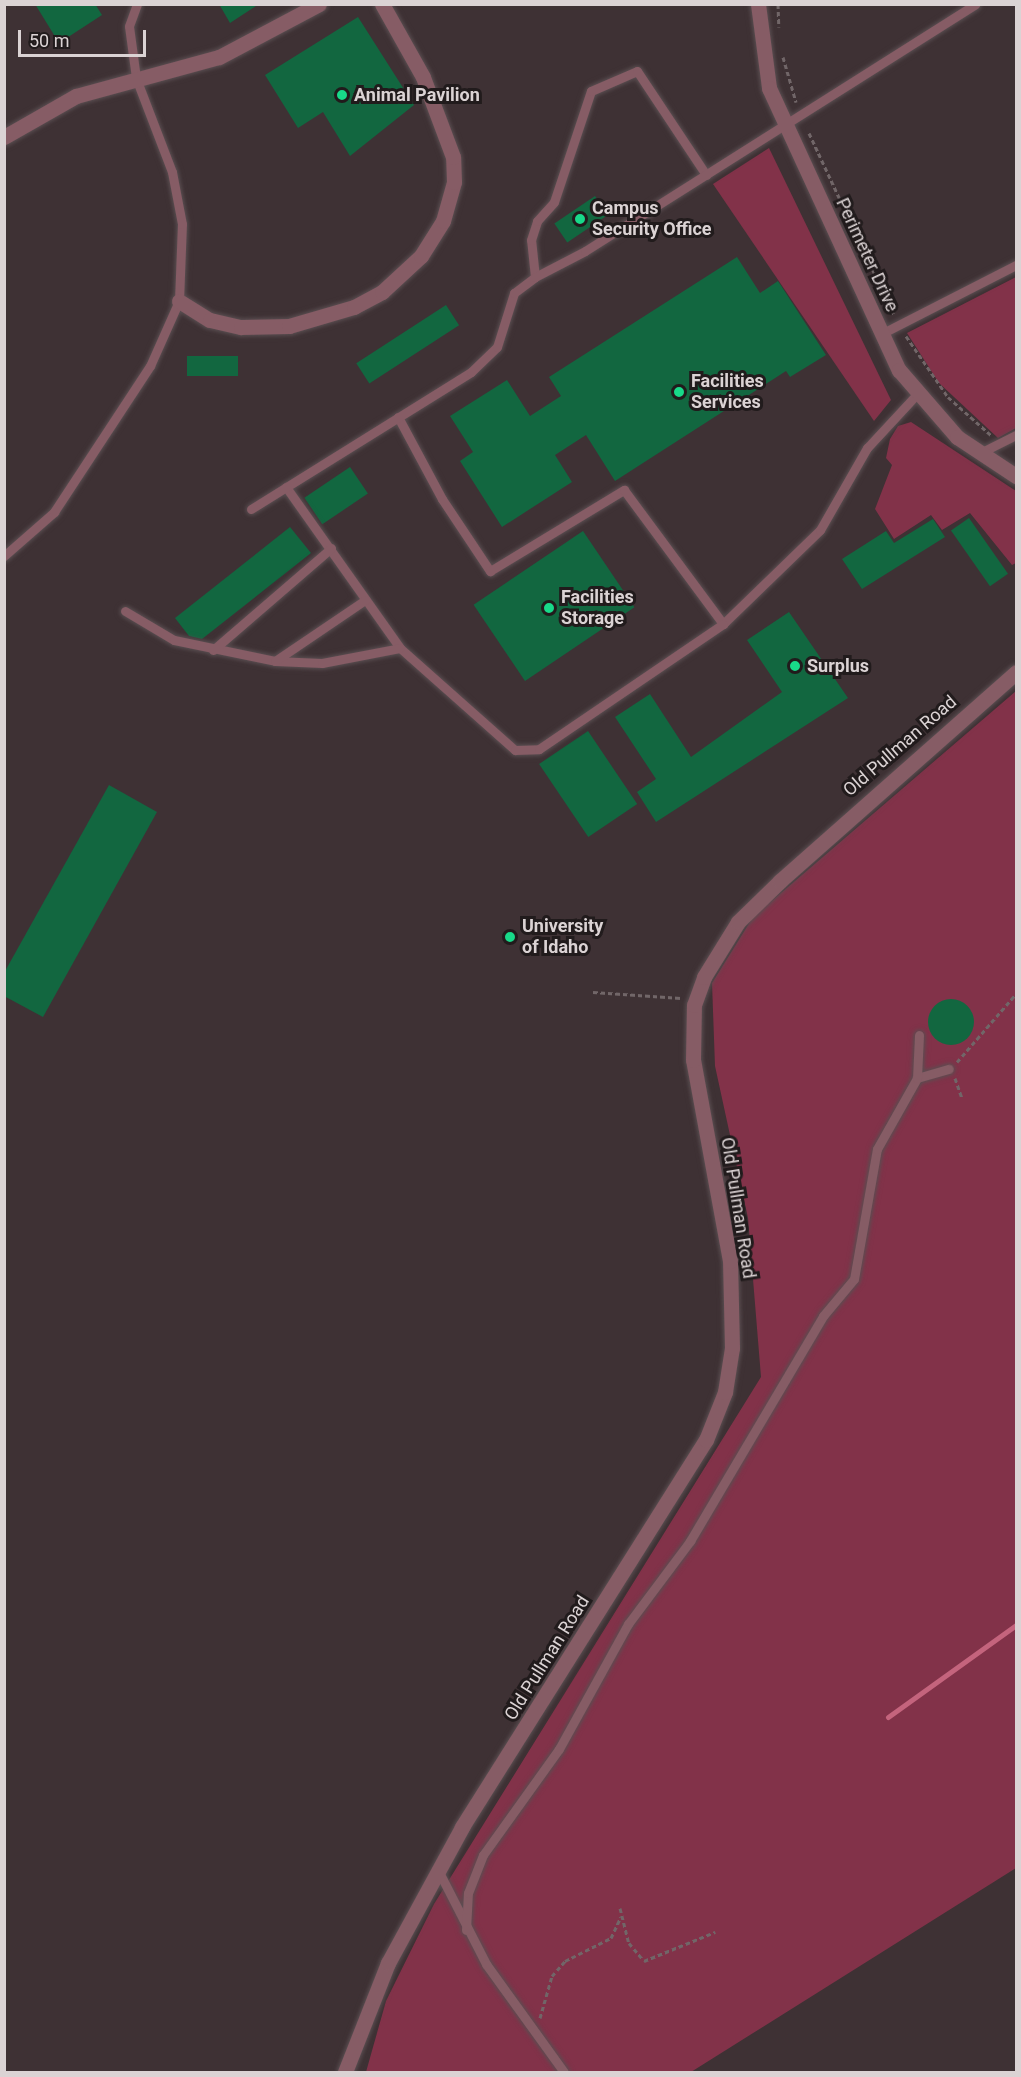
<!DOCTYPE html>
<style>
body{margin:0}
#map{position:relative;width:1021px;height:2077px;overflow:hidden;background:#3e3134;font-family:Roboto,sans-serif}
div>[style]{position:absolute}
[style*='--x']{left:calc(var(--x)*1px);top:calc(var(--y)*1px);width:calc(var(--w)*1px);rotate:calc(var(--a)*1deg)}
.green>*{inset:0;background:#823249}
.stream>*{height:5px;margin:-2.5px;padding:0 2.5px;transform-origin:2.5px;border-radius:2.5px;background:#c4647d}
.building>*{inset:0;background:#126740;transform-origin:0 0}
.round{border-radius:50%}
.path>*{height:3px;margin-top:-1.5px;transform-origin:0;background:repeating-linear-gradient(90deg,#716668 0 4.5px,transparent 0 7.5px)}
.roads{filter:drop-shadow(0 0 2px #5a4e51) drop-shadow(0 0 2px #5a4e51)}
.lane>*{height:9px;margin:-4.5px;padding:0 4.5px;transform-origin:4.5px;border-radius:4.5px;background:#865c65}
.street>*{height:15px;margin:-7.5px;padding:0 7.5px;transform-origin:7.5px;border-radius:7.5px;background:#865c65}
.dots>*{width:16px;height:16px;translate:-50% -50%;box-sizing:border-box;border:3px solid #211b1c;border-radius:50%}
span{translate:-50% -50%;white-space:nowrap;text-align:center;line-height:1.15;-webkit-text-stroke:6px #211b1c;paint-order:stroke}
.poi-label{font-size:18px;color:#dbd3d4;font-weight:700}
.left{translate:0 -50%;text-align:left}
.street-label{font-size:18px;color:#dbd3d4}
.frame{position:absolute;inset:0;border:6px solid #dbd3d4;pointer-events:none}
.scale{position:absolute;left:18px;top:30px;width:128px;height:27px;box-sizing:border-box;border:3px solid #dbd3d4;border-top:0;padding-left:8px;font-size:18px;line-height:21px;white-space:nowrap;color:#dbd3d4;-webkit-text-stroke:4px #211b1c;paint-order:stroke}
</style>
<div id="map">
<div class="green">
<div style="clip-path:polygon(769px 148px,891px 400px,874px 421px,713px 184px)"></div>
<div style="clip-path:polygon(1016px 277px,1016px 428px,998px 438px,939px 383px,907px 333px)"></div>
<div style="clip-path:polygon(911px 422px,1016px 491px,1016px 563px,1012px 565px,970px 513px,942px 530px,931px 515px,894px 539px,875px 509px,892px 465px,886px 458px,890px 439px,898px 426px)"></div>
<div style="clip-path:polygon(1016px 691px,1016px 1868px,691px 2072px,366px 2072px,386px 2001px,434px 1904px,761px 1377px,748px 1218px,715px 1066px,712px 983px,753px 917px)"></div>
</div>
<div class="stream">
<div style="--x:888;--y:1717;--w:158;--a:-35.7"></div>
</div>
<div class="building">
<div style="clip-path:polygon(35px 4px,95px 4px,102px 15px,59px 43px)"></div>
<div style="clip-path:polygon(219px 4px,259px 4px,230px 23px)"></div>
<div style="clip-path:polygon(358px 17px,414px 105px,350px 156px,323px 112px,298px 128px,265px 75px)"></div>
<div style="left:595px;top:196px;width:23px;height:49px;rotate:56deg"></div>
<div style="clip-path:polygon(737px 257px,760px 293px,778px 281px,826px 355px,790px 377px,786px 371px,615px 481px,586px 435px,555px 455px,572px 482px,502px 527px,460px 461px,473px 452px,450px 416px,507px 380px,530px 416px,561px 396px,549px 377px)"></div>
<div style="left:446px;top:305px;width:24px;height:107px;rotate:57deg"></div>
<div style="left:187px;top:356px;width:51px;height:20px"></div>
<div style="left:350px;top:467px;width:32px;height:55px;rotate:56deg"></div>
<div style="left:969px;top:518px;width:68px;height:22px;rotate:55deg"></div>
<div style="clip-path:polygon(933px 519px,945px 537px,862px 589px,842px 559px,886px 531px,894px 543px)"></div>
<div style="clip-path:polygon(290px 527px,311px 553px,202px 639px,189px 636px,175px 618px)"></div>
<div style="left:583px;top:531px;width:92px;height:132px;rotate:56deg"></div>
<div style="clip-path:polygon(789px 612px,848px 698px,656px 822px,637px 792px,656px 779px,615px 717px,650px 694px,691px 757px,782px 692px,747px 640px)"></div>
<div style="left:588px;top:731px;width:88px;height:59px;rotate:56deg"></div>
<div style="clip-path:polygon(109px 785px,157px 812px,43px 1017px,4px 996px,4px 973px)"></div>
<div class="round" style="left:928px;top:999px;width:46px;height:46px"></div>
</div>
<div class="path">
<div style="--x:778;--y:4;--w:23;--a:88"></div>
<div style="--x:783;--y:57;--w:47;--a:73.9"></div>
<div style="--x:809;--y:133;--w:201;--a:65"></div>
<div style="--x:906;--y:336;--w:74;--a:55.5"></div>
<div style="--x:948;--y:397;--w:57;--a:41.5"></div>
<div style="--x:593;--y:992;--w:88;--a:3.9"></div>
<div style="--x:957;--y:1062;--w:90;--a:-49.1"></div>
<div style="--x:955;--y:1078;--w:21;--a:71"></div>
<div style="--x:620;--y:1908;--w:36;--a:76"></div>
<div style="--x:629;--y:1943;--w:23;--a:50"></div>
<div style="--x:644;--y:1961;--w:77;--a:-22.2"></div>
<div style="--x:540;--y:2018;--w:44;--a:-74.1"></div>
<div style="--x:552;--y:1976;--w:20;--a:-49"></div>
<div style="--x:565;--y:1961;--w:51;--a:-26.6"></div>
<div style="--x:611;--y:1938;--w:23;--a:-65"></div>
</div>
<div class="roads">
<div class="lane">
<div style="--x:535;--y:277;--w:37;--a:-96"></div>
<div style="--x:531;--y:240;--w:20;--a:-72"></div>
<div style="--x:537;--y:221;--w:25;--a:-48"></div>
<div style="--x:554;--y:202;--w:117;--a:-71.6"></div>
<div style="--x:591;--y:91;--w:50;--a:-23.5"></div>
<div style="--x:637;--y:71;--w:125;--a:56.4"></div>
<div style="--x:881;--y:334;--w:152;--a:-27.1"></div>
<div style="--x:398;--y:417;--w:93;--a:61.8"></div>
<div style="--x:442;--y:499;--w:87;--a:56.3"></div>
<div style="--x:490;--y:571;--w:157;--a:-31.2"></div>
<div style="--x:624;--y:490;--w:167;--a:53.5"></div>
<div style="--x:723;--y:624;--w:135;--a:-44.1"></div>
<div style="--x:820;--y:530;--w:95;--a:-60.2"></div>
<div style="--x:867;--y:448;--w:74;--a:-47.2"></div>
<div style="--x:980;--y:453;--w:40;--a:-26.6"></div>
<div style="--x:286;--y:487;--w:197;--a:54.7"></div>
<div style="--x:400;--y:648;--w:154;--a:41.6"></div>
<div style="--x:515;--y:750;--w:24;--a:-2"></div>
<div style="--x:539;--y:749;--w:222;--a:-34.2"></div>
<div style="--x:251;--y:509;--w:259;--a:-31.9"></div>
<div style="--x:471;--y:372;--w:36;--a:-44"></div>
<div style="--x:497;--y:347;--w:57;--a:-72.5"></div>
<div style="--x:514;--y:293;--w:26;--a:-37"></div>
<div style="--x:535;--y:277;--w:56;--a:-27.5"></div>
<div style="--x:585;--y:251;--w:462;--a:-32.3"></div>
<div style="--x:4;--y:556;--w:67;--a:-41.3"></div>
<div style="--x:54;--y:512;--w:175;--a:-56.7"></div>
<div style="--x:150;--y:366;--w:71;--a:-66"></div>
<div style="--x:179;--y:301;--w:77;--a:-87.8"></div>
<div style="--x:182;--y:224;--w:53;--a:-100.9"></div>
<div style="--x:172;--y:172;--w:101;--a:-111"></div>
<div style="--x:136;--y:78;--w:52;--a:-97.7"></div>
<div style="--x:129;--y:26;--w:23;--a:-70"></div>
<div style="--x:125;--y:611;--w:57;--a:30.6"></div>
<div style="--x:174;--y:640;--w:103;--a:11.7"></div>
<div style="--x:275;--y:661;--w:47;--a:2.4"></div>
<div style="--x:322;--y:663;--w:79;--a:-10.9"></div>
<div style="--x:213;--y:650;--w:156;--a:-40.8"></div>
<div style="--x:275;--y:661;--w:109;--a:-34.1"></div>
<div style="--x:917;--y:1078;--w:33;--a:-16"></div>
<div style="--x:438;--y:1870;--w:106;--a:62.9"></div>
<div style="--x:486;--y:1964;--w:133;--a:54.2"></div>
<div style="--x:466;--y:1930;--w:37;--a:-87"></div>
<div style="--x:468;--y:1893;--w:41;--a:-68.5"></div>
<div style="--x:483;--y:1855;--w:130;--a:-54.4"></div>
<div style="--x:559;--y:1749;--w:143;--a:-61.1"></div>
<div style="--x:628;--y:1624;--w:104;--a:-53.2"></div>
<div style="--x:690;--y:1541;--w:261;--a:-59.4"></div>
<div style="--x:823;--y:1316;--w:48;--a:-50"></div>
<div style="--x:854;--y:1279;--w:132;--a:-80"></div>
<div style="--x:877;--y:1149;--w:81;--a:-60.6"></div>
<div style="--x:917;--y:1078;--w:43;--a:-87.3"></div>
</div>
<div class="street">
<div style="--x:758;--y:4;--w:85;--a:82.5"></div>
<div style="--x:769;--y:88;--w:311;--a:65.3"></div>
<div style="--x:899;--y:370;--w:89;--a:49.1"></div>
<div style="--x:957;--y:437;--w:71;--a:33.5"></div>
<div style="--x:4;--y:137;--w:83;--a:-29.7"></div>
<div style="--x:76;--y:96;--w:148;--a:-15.3"></div>
<div style="--x:219;--y:57;--w:113;--a:-27.9"></div>
<div style="--x:179;--y:301;--w:36;--a:32"></div>
<div style="--x:210;--y:320;--w:32;--a:13"></div>
<div style="--x:241;--y:327;--w:48;--a:-1.2"></div>
<div style="--x:289;--y:326;--w:68;--a:-16.3"></div>
<div style="--x:354;--y:307;--w:32;--a:-28"></div>
<div style="--x:382;--y:292;--w:53;--a:-42.7"></div>
<div style="--x:421;--y:256;--w:41;--a:-57.8"></div>
<div style="--x:443;--y:221;--w:41;--a:-74.2"></div>
<div style="--x:454;--y:182;--w:25;--a:-92"></div>
<div style="--x:453;--y:157;--w:85;--a:-110.6"></div>
<div style="--x:423;--y:77;--w:84;--a:-119.3"></div>
<div style="--x:345;--y:2072;--w:117;--a:-68.5"></div>
<div style="--x:388;--y:1963;--w:155;--a:-61.4"></div>
<div style="--x:462;--y:1827;--w:457;--a:-57.8"></div>
<div style="--x:706;--y:1440;--w:52;--a:-68.4"></div>
<div style="--x:725;--y:1392;--w:45;--a:-81"></div>
<div style="--x:732;--y:1348;--w:87;--a:-91.3"></div>
<div style="--x:730;--y:1261;--w:204;--a:-100.4"></div>
<div style="--x:693;--y:1060;--w:55;--a:-89"></div>
<div style="--x:694;--y:1005;--w:30;--a:-70"></div>
<div style="--x:704;--y:977;--w:65;--a:-58.3"></div>
<div style="--x:738;--y:922;--w:59;--a:-44.3"></div>
<div style="--x:780;--y:881;--w:315;--a:-41.5"></div>
</div>
</div>
<div class="dots">
<div style="left:342px;top:95px;background:#18d989"></div>
<div style="left:580px;top:219px;background:#18d989"></div>
<div style="left:679px;top:392px;background:#18d989"></div>
<div style="left:549px;top:608px;background:#18d989"></div>
<div style="left:795px;top:666px;background:#18d989"></div>
<div style="left:510px;top:937px;background:#18d989"></div>
</div>
<div class="poi-label">
<span class="left" style="left:354px;top:95px">Animal Pavilion</span>
<span class="left" style="left:592px;top:219px">Campus<br>Security Office</span>
<span class="left" style="left:691px;top:392px">Facilities<br>Services</span>
<span class="left" style="left:561px;top:608px">Facilities<br>Storage</span>
<span class="left" style="left:807px;top:666px">Surplus</span>
<span class="left" style="left:522px;top:937px">University<br>of Idaho</span>
</div>
<div class="street-label">
<span style="left:867px;top:255px;rotate:65deg">Perimeter Drive</span>
<span style="left:900px;top:746px;rotate:-41deg">Old Pullman Road</span>
<span style="left:738px;top:1208px;rotate:81deg">Old Pullman Road</span>
<span style="left:547px;top:1658px;rotate:-58deg">Old Pullman Road</span>
</div>
<div class="frame"></div>
<div class="scale">50 m</div>
</div>
